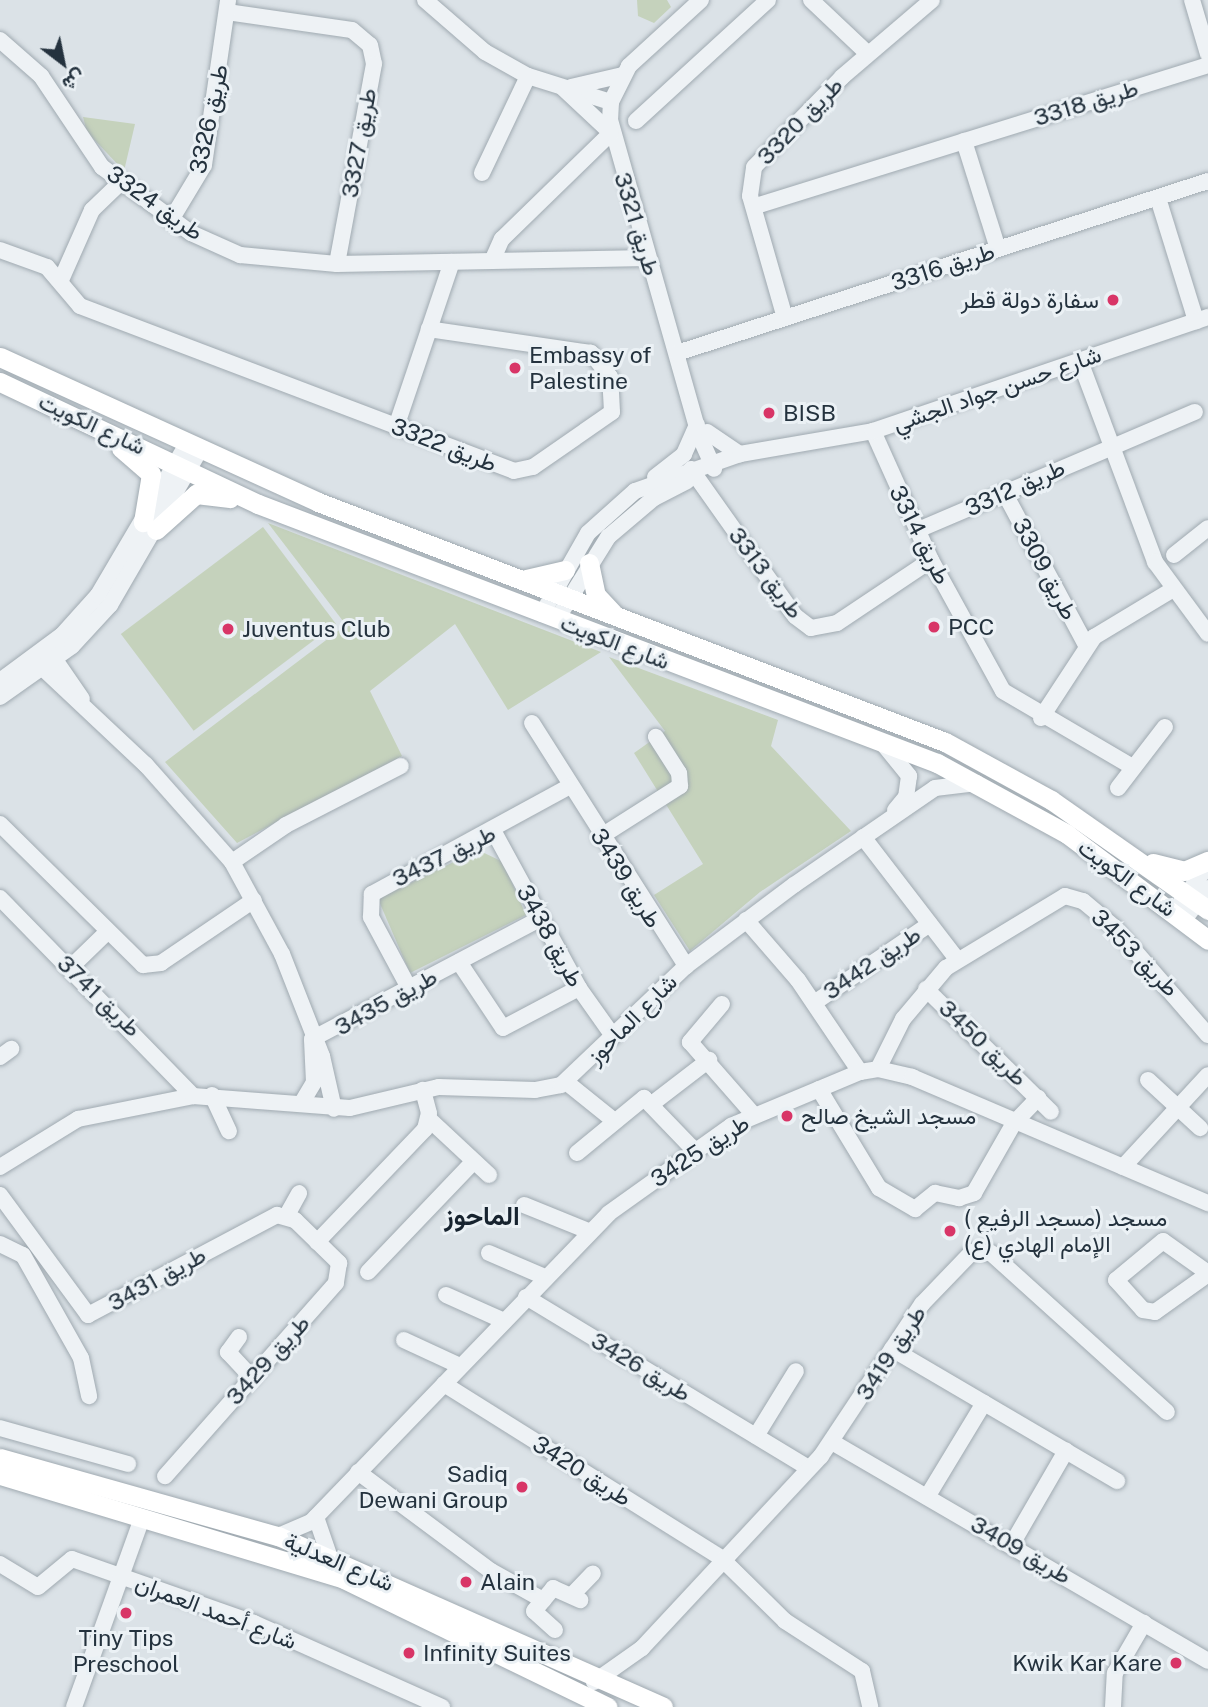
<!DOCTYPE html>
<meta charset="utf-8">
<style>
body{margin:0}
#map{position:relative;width:1208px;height:1707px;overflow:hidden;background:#dbe2e7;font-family:"Public Sans",Vazirmatn,sans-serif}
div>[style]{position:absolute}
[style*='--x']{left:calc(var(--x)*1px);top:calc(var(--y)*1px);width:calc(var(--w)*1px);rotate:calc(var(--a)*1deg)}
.green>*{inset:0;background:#c5d2bc;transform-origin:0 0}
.roads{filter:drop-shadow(0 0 2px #a0aab1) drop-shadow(0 0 2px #a0aab1)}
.minor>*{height:16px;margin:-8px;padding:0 8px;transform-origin:8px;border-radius:8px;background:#eef2f5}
.major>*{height:19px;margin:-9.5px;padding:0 9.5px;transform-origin:9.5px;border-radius:9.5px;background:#fff}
.dots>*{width:19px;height:19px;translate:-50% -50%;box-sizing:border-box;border:4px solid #ebf1f5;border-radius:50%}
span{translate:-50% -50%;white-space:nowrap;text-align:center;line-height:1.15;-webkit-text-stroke:6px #ebf1f5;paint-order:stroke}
.street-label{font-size:23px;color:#24323e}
.poi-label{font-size:23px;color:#24323e}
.right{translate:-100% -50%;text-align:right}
.left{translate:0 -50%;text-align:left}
.quarter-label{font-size:26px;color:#17232f;font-weight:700}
.north{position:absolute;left:28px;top:28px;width:70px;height:70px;-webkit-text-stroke:5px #ebf1f5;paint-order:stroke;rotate:148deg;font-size:19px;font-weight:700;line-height:28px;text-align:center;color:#24323e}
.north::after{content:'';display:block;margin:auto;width:24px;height:32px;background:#24323e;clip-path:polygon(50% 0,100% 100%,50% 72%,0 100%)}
</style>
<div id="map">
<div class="green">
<div style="clip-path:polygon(637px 0,667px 0,671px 7px,654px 23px,638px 16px)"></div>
<div style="clip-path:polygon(83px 117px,135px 124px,124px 171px,87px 132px)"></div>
<div style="clip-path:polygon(268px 523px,601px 652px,508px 710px,455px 624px,370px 691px,402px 756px,237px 843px,165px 762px,346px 625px)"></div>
<div style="left:263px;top:527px;width:121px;height:178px;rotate:53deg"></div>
<div style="clip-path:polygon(609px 657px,778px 720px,771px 746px,851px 831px,760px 892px,690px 951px,654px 895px,703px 864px,634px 753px,665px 731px)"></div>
<div style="clip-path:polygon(478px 850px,503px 862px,526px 915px,410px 973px,378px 899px)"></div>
</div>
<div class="roads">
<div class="minor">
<div style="--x:425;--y:0;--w:79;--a:40.9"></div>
<div style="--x:485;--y:52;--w:49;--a:29.2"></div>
<div style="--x:528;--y:76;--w:87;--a:17.4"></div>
<div style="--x:701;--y:0;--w:98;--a:137.5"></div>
<div style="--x:629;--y:66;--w:40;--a:116.6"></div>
<div style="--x:611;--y:102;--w:18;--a:93"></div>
<div style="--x:610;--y:120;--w:327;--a:74.2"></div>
<div style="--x:699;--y:435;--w:37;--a:66"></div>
<div style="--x:811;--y:0;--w:77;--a:43.4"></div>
<div style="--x:1192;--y:0;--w:56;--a:73.5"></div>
<div style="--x:227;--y:12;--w:126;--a:8.2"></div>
<div style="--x:352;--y:30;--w:23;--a:40"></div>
<div style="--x:370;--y:45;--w:19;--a:78"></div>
<div style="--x:374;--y:64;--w:203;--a:100.5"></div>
<div style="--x:0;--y:40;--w:55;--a:41.3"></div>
<div style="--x:41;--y:76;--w:110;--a:56.2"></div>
<div style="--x:102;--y:167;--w:111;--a:36.6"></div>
<div style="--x:191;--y:233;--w:54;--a:24.2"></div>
<div style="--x:240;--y:255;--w:97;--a:5.3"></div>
<div style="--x:337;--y:264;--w:311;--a:-1.1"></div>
<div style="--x:571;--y:87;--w:53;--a:-13"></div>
<div style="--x:636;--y:121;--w:179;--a:-42.5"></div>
<div style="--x:964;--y:141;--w:113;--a:72.5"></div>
<div style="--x:482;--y:173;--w:107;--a:-64.6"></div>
<div style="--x:1158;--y:198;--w:129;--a:72.8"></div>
<div style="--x:756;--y:206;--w:473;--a:-17.3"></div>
<div style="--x:171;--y:220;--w:64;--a:-59"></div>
<div style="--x:204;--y:165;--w:167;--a:-81.7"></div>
<div style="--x:0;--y:250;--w:50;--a:19.9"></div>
<div style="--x:47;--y:267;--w:51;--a:49.8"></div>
<div style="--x:80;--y:306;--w:464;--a:20.8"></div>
<div style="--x:514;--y:471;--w:19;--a:-12"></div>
<div style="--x:533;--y:467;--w:96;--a:-34.8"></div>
<div style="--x:612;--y:412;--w:35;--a:-93"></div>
<div style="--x:610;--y:377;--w:31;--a:-128"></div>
<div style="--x:591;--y:353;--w:164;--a:-171.6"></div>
<div style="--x:492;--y:261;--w:24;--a:-66"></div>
<div style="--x:502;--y:239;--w:152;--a:-44.2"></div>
<div style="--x:611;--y:133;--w:66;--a:-136.8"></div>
<div style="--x:61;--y:280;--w:77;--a:-66.1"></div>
<div style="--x:92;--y:210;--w:40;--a:-44"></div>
<div style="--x:785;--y:318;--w:127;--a:-106"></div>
<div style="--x:750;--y:196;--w:29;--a:-82"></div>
<div style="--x:754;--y:167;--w:126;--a:-45.6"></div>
<div style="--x:842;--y:77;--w:118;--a:-40.5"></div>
<div style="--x:677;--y:353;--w:558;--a:-17.95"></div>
<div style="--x:1080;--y:361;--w:215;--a:69.5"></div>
<div style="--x:1155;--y:562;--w:89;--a:53.6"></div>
<div style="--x:396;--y:427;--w:174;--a:-71.3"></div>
<div style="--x:873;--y:431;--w:141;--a:65.8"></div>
<div style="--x:931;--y:560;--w:149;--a:61.2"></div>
<div style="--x:1003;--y:691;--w:146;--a:30.4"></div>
<div style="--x:707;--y:432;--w:40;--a:34"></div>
<div style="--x:691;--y:469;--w:180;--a:54.7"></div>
<div style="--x:795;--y:616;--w:20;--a:37"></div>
<div style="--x:811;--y:628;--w:26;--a:-11"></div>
<div style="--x:837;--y:623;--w:113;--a:-33.8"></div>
<div style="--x:655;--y:477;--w:37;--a:-38"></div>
<div style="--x:684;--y:454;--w:32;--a:-66"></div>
<div style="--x:1004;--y:492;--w:174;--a:61.8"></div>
<div style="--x:918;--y:530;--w:301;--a:-23.1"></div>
<div style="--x:1174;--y:555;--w:43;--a:-38.5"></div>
<div style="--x:542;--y:614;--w:93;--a:-60.4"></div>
<div style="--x:588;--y:533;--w:63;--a:-41.8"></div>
<div style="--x:635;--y:491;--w:111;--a:-19.4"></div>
<div style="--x:740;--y:454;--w:135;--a:-9.8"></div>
<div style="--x:873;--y:431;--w:354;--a:-18.8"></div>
<div style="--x:557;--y:619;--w:97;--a:-58.1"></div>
<div style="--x:608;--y:537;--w:60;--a:-40.3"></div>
<div style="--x:654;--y:498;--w:37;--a:-27"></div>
<div style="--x:49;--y:651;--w:58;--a:55.5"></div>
<div style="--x:33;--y:659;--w:155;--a:43.2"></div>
<div style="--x:146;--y:765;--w:130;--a:48.4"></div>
<div style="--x:232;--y:862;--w:105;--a:61.5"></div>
<div style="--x:282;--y:954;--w:110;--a:68.6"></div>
<div style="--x:322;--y:1056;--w:54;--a:77.2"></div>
<div style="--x:0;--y:681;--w:77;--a:-36.6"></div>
<div style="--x:62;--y:635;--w:54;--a:-48"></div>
<div style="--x:98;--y:595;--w:175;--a:-59.5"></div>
<div style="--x:0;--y:697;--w:88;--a:-35.3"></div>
<div style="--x:72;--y:646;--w:56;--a:-47.2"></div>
<div style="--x:110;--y:605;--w:179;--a:-59.9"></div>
<div style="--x:1041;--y:718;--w:97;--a:-56.8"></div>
<div style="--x:1094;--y:637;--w:91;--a:-31.1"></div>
<div style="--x:532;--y:723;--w:288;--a:57.6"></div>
<div style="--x:884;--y:745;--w:40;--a:51"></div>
<div style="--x:909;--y:776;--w:21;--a:98"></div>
<div style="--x:906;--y:797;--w:17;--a:130"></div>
<div style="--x:1118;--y:788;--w:77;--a:-52.4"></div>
<div style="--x:0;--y:824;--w:201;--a:44.6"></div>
<div style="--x:143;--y:965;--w:18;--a:-6"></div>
<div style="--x:161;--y:963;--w:112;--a:-34.1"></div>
<div style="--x:494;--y:832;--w:178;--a:61.4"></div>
<div style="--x:579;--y:988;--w:59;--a:54.7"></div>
<div style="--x:600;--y:837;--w:95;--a:-32.5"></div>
<div style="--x:680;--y:786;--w:13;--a:-94"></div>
<div style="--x:679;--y:773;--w:43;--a:-122.6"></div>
<div style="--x:863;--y:837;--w:154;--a:52.4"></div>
<div style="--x:232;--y:862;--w:65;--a:-34.4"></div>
<div style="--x:286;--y:825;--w:129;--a:-27.2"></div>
<div style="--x:0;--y:898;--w:277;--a:45.7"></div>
<div style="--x:1174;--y:912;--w:58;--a:-54.1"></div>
<div style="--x:746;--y:920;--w:79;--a:49.1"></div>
<div style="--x:798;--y:980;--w:111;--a:56"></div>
<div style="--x:1184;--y:920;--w:40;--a:-53"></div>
<div style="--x:459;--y:962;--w:79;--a:56.3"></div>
<div style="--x:503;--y:1028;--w:86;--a:-27.8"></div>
<div style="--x:70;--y:968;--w:50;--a:-44.2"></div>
<div style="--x:409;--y:988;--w:81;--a:-118.2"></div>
<div style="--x:371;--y:917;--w:23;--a:-88"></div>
<div style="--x:372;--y:894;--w:226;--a:-28.6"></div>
<div style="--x:926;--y:989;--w:175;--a:44.5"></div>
<div style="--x:814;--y:1003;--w:140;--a:-34.3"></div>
<div style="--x:722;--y:1004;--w:50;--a:130.1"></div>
<div style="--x:690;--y:1042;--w:97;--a:48.8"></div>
<div style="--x:312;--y:1039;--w:258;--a:-27.8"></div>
<div style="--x:0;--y:1057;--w:14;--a:-36"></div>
<div style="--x:878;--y:1069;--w:56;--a:-63.4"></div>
<div style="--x:903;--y:1019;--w:67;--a:-49.9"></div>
<div style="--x:946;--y:968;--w:139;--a:-31.2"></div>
<div style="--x:1065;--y:896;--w:19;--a:16"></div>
<div style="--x:1083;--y:901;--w:40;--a:40"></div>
<div style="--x:1114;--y:927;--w:143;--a:49"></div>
<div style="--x:1148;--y:1080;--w:71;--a:42.7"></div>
<div style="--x:566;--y:1082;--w:59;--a:38.8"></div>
<div style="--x:819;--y:1089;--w:116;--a:58.8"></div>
<div style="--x:879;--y:1188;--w:42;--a:30.3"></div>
<div style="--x:915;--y:1209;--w:26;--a:-39"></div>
<div style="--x:935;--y:1193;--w:25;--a:12"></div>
<div style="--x:959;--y:1198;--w:16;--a:-18"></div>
<div style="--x:974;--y:1193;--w:81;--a:-60.3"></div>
<div style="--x:1014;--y:1123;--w:35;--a:-46"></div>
<div style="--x:212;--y:1095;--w:40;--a:65"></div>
<div style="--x:653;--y:1103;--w:71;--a:-37.5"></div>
<div style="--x:301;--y:1104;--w:26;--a:-59"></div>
<div style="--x:314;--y:1082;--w:43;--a:-92.7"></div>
<div style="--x:429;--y:1119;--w:82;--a:43"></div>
<div style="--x:577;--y:1153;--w:87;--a:-39.4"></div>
<div style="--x:644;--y:1098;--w:72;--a:46.1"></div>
<div style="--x:0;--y:1167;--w:92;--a:-31.6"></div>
<div style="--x:78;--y:1119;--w:117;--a:-11.3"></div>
<div style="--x:193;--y:1096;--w:157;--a:4.4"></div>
<div style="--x:350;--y:1108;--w:91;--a:-13.3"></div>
<div style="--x:439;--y:1087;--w:96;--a:1.8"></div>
<div style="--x:535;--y:1090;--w:26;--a:-11"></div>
<div style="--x:561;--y:1085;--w:173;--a:-43.6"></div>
<div style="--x:686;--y:966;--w:135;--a:-36.9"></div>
<div style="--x:794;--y:885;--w:171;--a:-34.5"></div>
<div style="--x:935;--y:788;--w:42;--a:-6.8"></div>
<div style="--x:1123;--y:1167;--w:125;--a:-47.3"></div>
<div style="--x:0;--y:1195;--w:149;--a:53.7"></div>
<div style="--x:88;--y:1315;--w:214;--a:-27.9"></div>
<div style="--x:277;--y:1215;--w:19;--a:16"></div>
<div style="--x:295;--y:1220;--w:62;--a:44.3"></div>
<div style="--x:339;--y:1263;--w:20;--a:99"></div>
<div style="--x:336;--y:1283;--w:258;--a:131.5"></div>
<div style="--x:524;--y:1205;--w:69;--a:22.1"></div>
<div style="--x:287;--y:1215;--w:25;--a:-61"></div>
<div style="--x:317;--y:1242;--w:156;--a:-46.3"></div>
<div style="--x:425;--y:1129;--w:16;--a:-76"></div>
<div style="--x:429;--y:1113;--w:24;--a:-105"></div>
<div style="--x:0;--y:1244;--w:25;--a:26"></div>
<div style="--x:23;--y:1255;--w:118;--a:60.6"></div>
<div style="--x:81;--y:1358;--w:39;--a:78"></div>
<div style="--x:489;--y:1253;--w:61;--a:23.2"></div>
<div style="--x:368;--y:1272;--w:153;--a:-46.3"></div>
<div style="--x:1208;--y:1273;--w:55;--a:-144.6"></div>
<div style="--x:1163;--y:1241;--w:61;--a:140.3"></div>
<div style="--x:1116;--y:1280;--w:40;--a:48"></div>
<div style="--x:1143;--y:1310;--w:12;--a:9"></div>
<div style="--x:1155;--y:1312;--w:65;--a:-35.6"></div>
<div style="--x:446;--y:1295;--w:64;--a:24.1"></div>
<div style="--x:526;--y:1297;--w:330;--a:31.2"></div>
<div style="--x:239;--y:1337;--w:19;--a:126"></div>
<div style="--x:228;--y:1352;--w:35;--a:47"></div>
<div style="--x:404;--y:1340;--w:62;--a:24.9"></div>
<div style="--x:892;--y:1349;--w:261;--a:30.4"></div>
<div style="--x:444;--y:1384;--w:327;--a:32.1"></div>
<div style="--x:721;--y:1558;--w:90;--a:44.5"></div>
<div style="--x:785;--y:1621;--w:92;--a:33"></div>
<div style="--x:862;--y:1671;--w:37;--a:77"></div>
<div style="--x:0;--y:1428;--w:133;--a:15.7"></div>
<div style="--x:756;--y:1436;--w:76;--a:-58.4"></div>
<div style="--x:832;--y:1442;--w:435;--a:30.2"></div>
<div style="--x:358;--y:1472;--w:166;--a:36.7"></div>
<div style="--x:491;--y:1571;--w:60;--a:29.1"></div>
<div style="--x:927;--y:1497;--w:110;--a:-58.8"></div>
<div style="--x:316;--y:1517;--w:40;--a:71.1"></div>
<div style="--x:278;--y:1536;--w:36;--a:-23"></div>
<div style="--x:311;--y:1522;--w:429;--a:-46"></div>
<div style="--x:609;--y:1213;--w:150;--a:-35.5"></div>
<div style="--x:731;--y:1126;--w:140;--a:-22.7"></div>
<div style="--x:860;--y:1072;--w:18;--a:-9"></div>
<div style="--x:878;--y:1069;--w:35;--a:13"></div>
<div style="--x:912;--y:1077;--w:322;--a:23.1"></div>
<div style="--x:1012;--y:1544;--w:108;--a:-59.9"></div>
<div style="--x:0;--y:1564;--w:44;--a:31.2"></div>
<div style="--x:38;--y:1587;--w:44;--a:-39.5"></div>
<div style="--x:72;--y:1559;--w:193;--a:19.4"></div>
<div style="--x:254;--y:1623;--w:206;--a:24.1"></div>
<div style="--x:572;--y:1595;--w:30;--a:-46"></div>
<div style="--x:555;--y:1630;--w:28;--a:-138"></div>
<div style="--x:534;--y:1611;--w:30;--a:-50"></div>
<div style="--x:553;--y:1588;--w:30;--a:24"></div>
<div style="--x:594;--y:1682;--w:59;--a:-35.3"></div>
<div style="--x:642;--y:1648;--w:262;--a:-47"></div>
<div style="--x:821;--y:1456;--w:182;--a:-56.4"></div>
<div style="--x:922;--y:1304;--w:72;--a:-46.1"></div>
<div style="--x:972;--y:1252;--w:19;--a:3"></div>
<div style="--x:991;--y:1253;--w:237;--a:42.1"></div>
<div style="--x:74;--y:1707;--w:201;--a:-70.2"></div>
<div style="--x:1113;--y:1707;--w:34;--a:-87"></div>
<div style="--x:1115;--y:1673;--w:58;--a:-59.9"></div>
</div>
<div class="major">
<div style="--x:0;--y:357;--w:349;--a:24.5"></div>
<div style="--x:318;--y:502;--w:671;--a:20.95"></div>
<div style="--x:945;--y:742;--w:121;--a:28.7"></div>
<div style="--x:1051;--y:800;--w:192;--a:35"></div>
<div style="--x:0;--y:382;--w:285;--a:25.3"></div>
<div style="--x:258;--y:504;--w:727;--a:20.88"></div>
<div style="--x:937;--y:763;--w:148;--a:28.6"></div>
<div style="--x:1067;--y:834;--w:176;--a:36.9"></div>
<div style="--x:121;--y:448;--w:40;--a:41"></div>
<div style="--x:151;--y:474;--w:49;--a:99.5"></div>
<div style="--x:156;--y:530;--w:54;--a:-42"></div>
<div style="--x:196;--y:494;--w:34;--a:7"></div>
<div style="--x:589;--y:563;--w:33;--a:78"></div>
<div style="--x:596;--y:595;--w:25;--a:47"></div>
<div style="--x:526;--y:579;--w:40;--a:-13"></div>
<div style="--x:1153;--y:863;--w:32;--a:14"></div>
<div style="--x:1184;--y:871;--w:26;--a:-23"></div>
<div style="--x:0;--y:1458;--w:289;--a:15.7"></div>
<div style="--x:278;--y:1536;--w:421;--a:23.9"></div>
<div style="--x:0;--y:1475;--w:359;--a:16.8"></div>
<div style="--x:344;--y:1579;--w:293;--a:25.9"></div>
</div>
</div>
<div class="dots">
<div style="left:1113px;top:300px;background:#d83567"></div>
<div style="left:515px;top:368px;background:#d83567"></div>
<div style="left:769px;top:413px;background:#d83567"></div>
<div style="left:934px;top:627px;background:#d83567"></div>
<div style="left:228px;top:629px;background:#d83567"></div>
<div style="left:787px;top:1116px;background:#d83567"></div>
<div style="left:950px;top:1231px;background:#d83567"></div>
<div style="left:522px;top:1487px;background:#d83567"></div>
<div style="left:466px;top:1582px;background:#d83567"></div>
<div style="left:126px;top:1613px;background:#d83567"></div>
<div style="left:409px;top:1653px;background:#d83567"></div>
<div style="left:1176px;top:1663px;background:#d83567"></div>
</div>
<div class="street-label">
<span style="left:1086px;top:103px;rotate:-17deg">طريق 3318</span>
<span style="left:209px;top:119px;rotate:-78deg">طريق 3326</span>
<span style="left:800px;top:121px;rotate:-46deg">طريق 3320</span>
<span style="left:359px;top:143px;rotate:-80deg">طريق 3327</span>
<span style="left:155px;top:203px;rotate:35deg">طريق 3324</span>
<span style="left:637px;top:224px;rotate:73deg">طريق 3321</span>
<span style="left:943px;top:267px;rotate:-18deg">طريق 3316</span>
<span style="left:997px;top:389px;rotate:-19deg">شارع حسن جواد الجشي</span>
<span style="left:92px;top:424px;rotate:25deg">شارع الكويت</span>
<span style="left:444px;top:445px;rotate:21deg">طريق 3322</span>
<span style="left:1015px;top:488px;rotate:-24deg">طريق 3312</span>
<span style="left:920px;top:535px;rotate:63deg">طريق 3314</span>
<span style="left:1045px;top:569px;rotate:62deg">طريق 3309</span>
<span style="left:766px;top:573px;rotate:53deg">طريق 3313</span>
<span style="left:615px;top:642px;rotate:21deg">شارع الكويت</span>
<span style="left:444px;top:856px;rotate:-26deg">طريق 3437</span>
<span style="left:626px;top:878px;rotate:58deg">طريق 3439</span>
<span style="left:1127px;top:878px;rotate:36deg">شارع الكويت</span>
<span style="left:550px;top:936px;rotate:61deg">طريق 3438</span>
<span style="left:1135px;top:953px;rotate:45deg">طريق 3453</span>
<span style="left:872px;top:963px;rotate:-34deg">طريق 3442</span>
<span style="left:99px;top:996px;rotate:44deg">طريق 3741</span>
<span style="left:386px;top:1002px;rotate:-29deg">طريق 3435</span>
<span style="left:632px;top:1019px;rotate:-45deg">شارع الماحوز</span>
<span style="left:983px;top:1043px;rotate:44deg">طريق 3450</span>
<span style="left:700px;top:1151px;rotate:-33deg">طريق 3425</span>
<span style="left:157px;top:1279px;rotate:-29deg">طريق 3431</span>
<span style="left:891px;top:1353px;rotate:-57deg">طريق 3419</span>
<span style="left:268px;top:1360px;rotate:-48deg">طريق 3429</span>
<span style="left:641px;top:1367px;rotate:31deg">طريق 3426</span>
<span style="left:582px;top:1471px;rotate:32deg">طريق 3420</span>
<span style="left:1021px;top:1550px;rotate:30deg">طريق 3409</span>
<span style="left:339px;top:1562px;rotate:23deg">شارع العدلية</span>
<span style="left:216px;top:1612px;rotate:21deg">شارع أحمد العمران</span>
</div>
<div class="poi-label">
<span class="right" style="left:1099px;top:300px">سفارة دولة قطر</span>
<span class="left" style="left:529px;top:368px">Embassy of<br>Palestine</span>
<span class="left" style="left:783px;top:413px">BISB</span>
<span class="left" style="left:948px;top:627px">PCC</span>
<span class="left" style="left:242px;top:629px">Juventus Club</span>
<span class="left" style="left:801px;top:1116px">مسجد الشيخ صالح</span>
<span class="left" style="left:964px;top:1231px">( مسجد الرفيع) مسجد<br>الإمام الهادي (ع)</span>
<span class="right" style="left:508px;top:1487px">Sadiq<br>Dewani Group</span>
<span class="left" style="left:480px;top:1582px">Alain</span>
<span style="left:126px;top:1651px">Tiny Tips<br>Preschool</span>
<span class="left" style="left:423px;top:1653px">Infinity Suites</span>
<span class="right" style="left:1162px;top:1663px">Kwik Kar Kare</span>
</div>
<div class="quarter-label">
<span style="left:482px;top:1216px">الماحوز</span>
</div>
<div class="north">ش</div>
</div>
